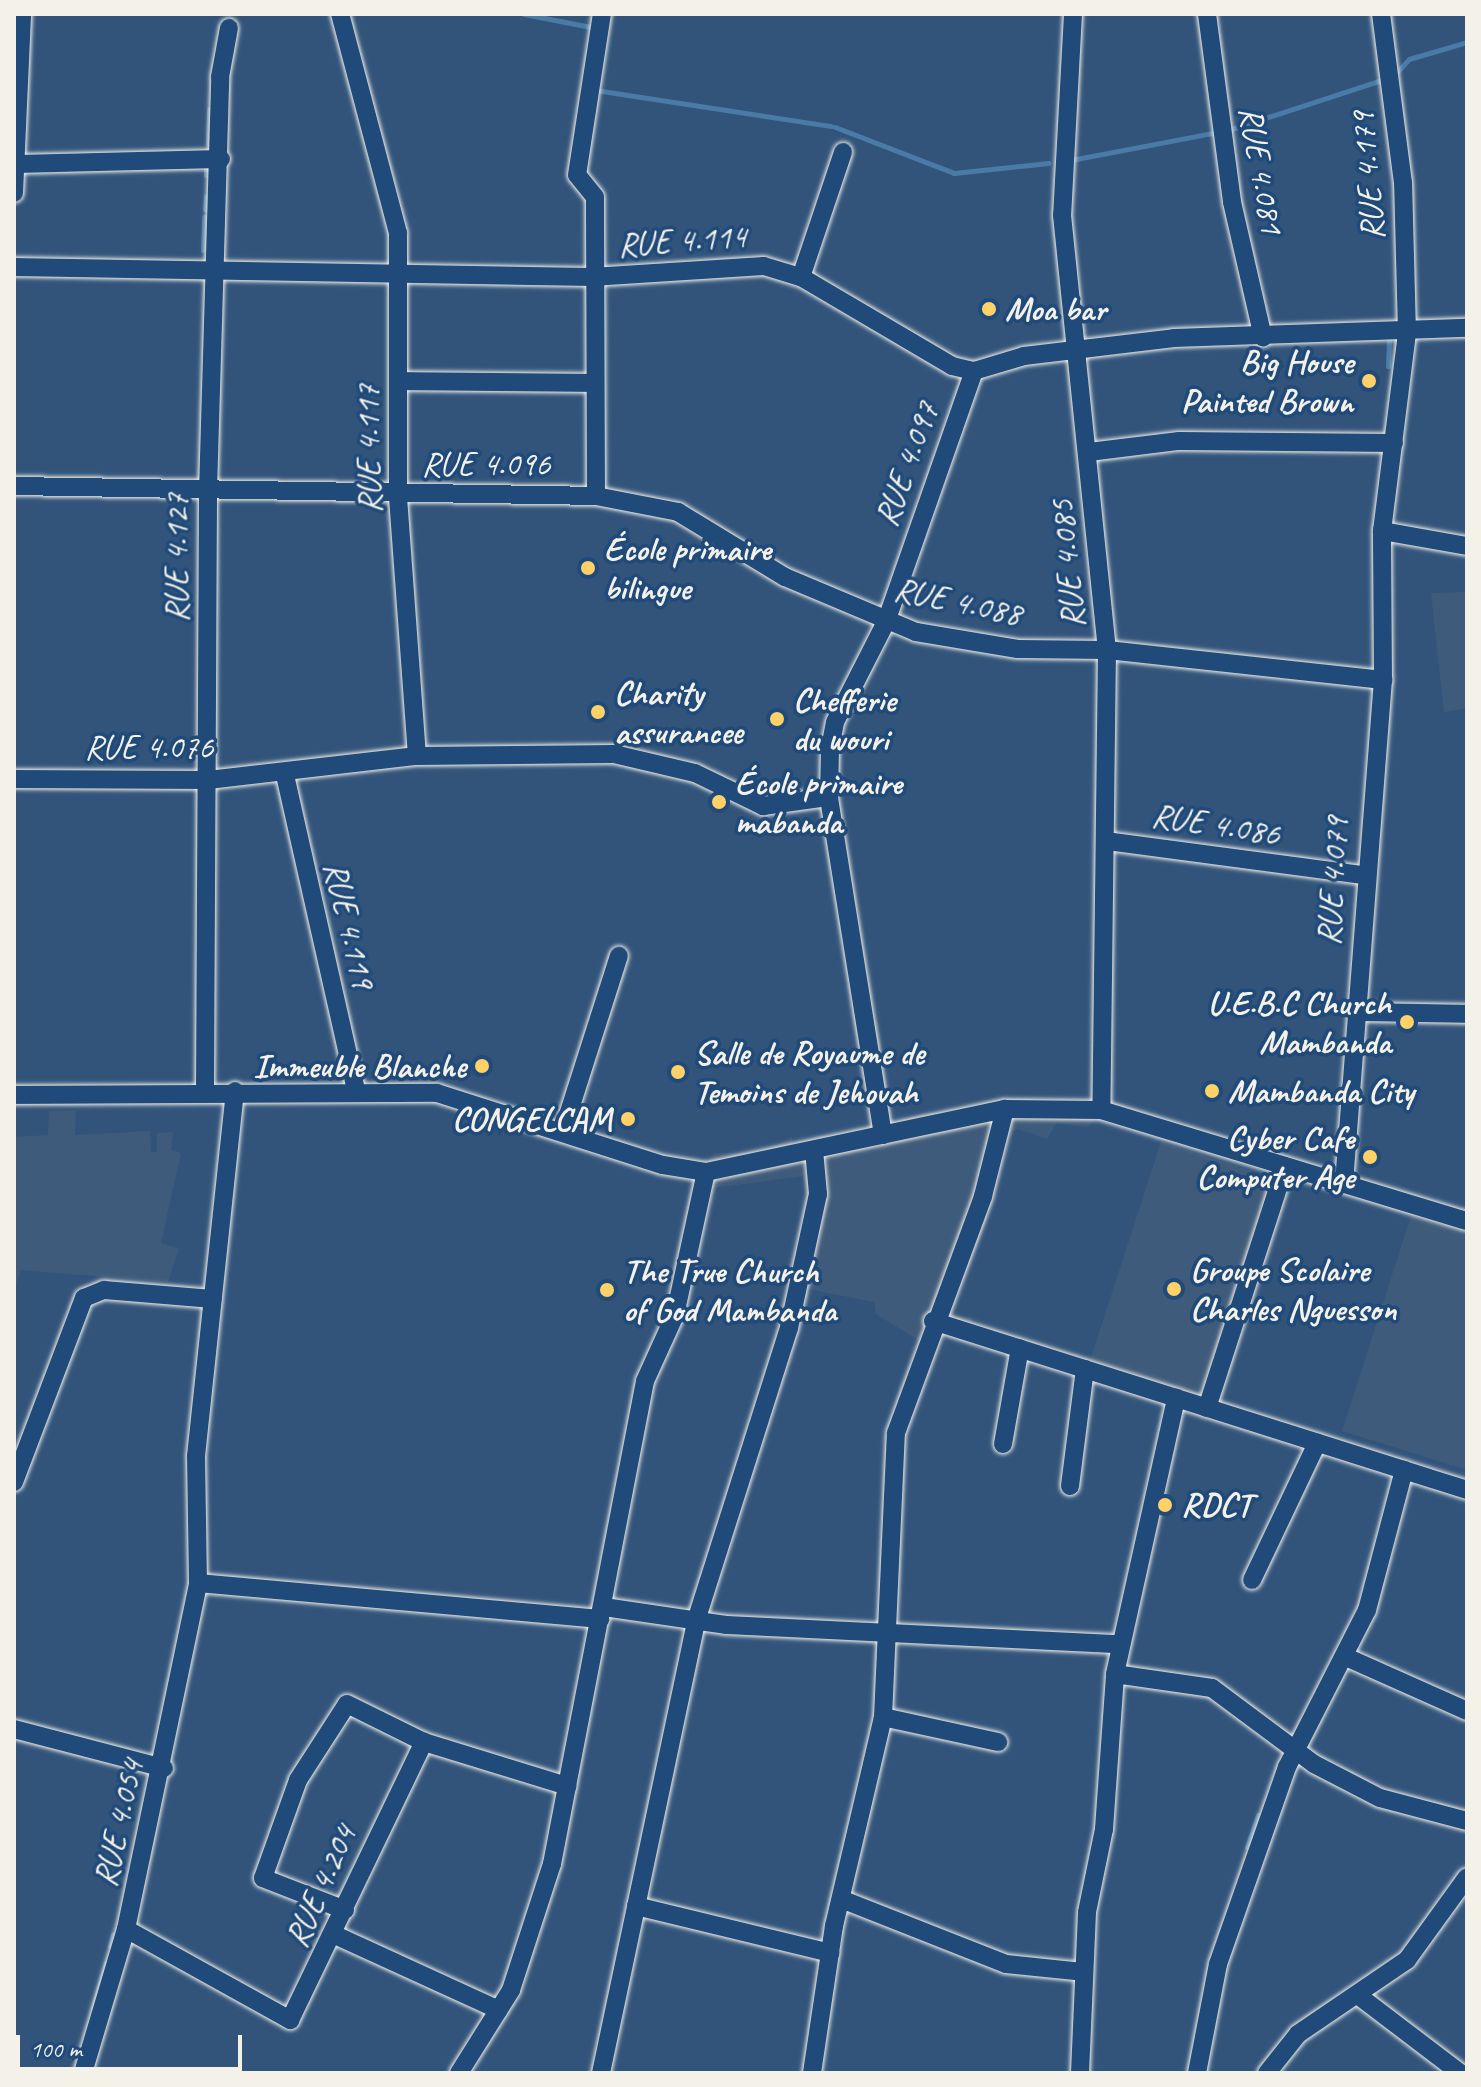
<!DOCTYPE html>
<meta charset="utf-8">
<style>
body{margin:0}
#map{position:relative;width:1481px;height:2087px;overflow:hidden;background:#32547b;font-family:Caveat,sans-serif}
div>[style]{position:absolute}
[style*='--x']{left:calc(var(--x)*1px);top:calc(var(--y)*1px);width:calc(var(--w)*1px);rotate:calc(var(--a)*1deg)}
.built>*{inset:0;background:#3f5b7b;transform-origin:0 0}
.stream>*{height:5px;margin:-2.5px;padding:0 2.5px;transform-origin:2.5px;border-radius:2.5px;background:#497ba6}
.roads{filter:drop-shadow(0 0 2px #f4f1e8) drop-shadow(0 0 2px #f4f1e8)}
.street>*{height:18px;margin:-9px;padding:0 9px;transform-origin:9px;border-radius:9px;background:#1f4a7a}
.dots>*{width:22px;height:22px;translate:-50% -50%;box-sizing:border-box;border:4px solid #1f4a7a;border-radius:50%}
span{translate:-50% -50%;white-space:nowrap;text-align:center;line-height:1.15;-webkit-text-stroke:7px #1f4a7a;paint-order:stroke}
.street-label{font-size:34px;color:#f4f1e8}
.poi-label{font-size:34px;color:#f4f1e8;font-weight:700}
.left{translate:0 -50%;text-align:left}
.right{translate:-100% -50%;text-align:right}
.frame{position:absolute;inset:0;border:16px solid #f4f1e8;pointer-events:none}
.scale{position:absolute;left:16px;top:2035px;width:226px;height:36px;box-sizing:border-box;border:4px solid #f4f1e8;border-top:0;padding-left:10px;font-size:24px;line-height:28px;white-space:nowrap;color:#f4f1e8;-webkit-text-stroke:6px #1f4a7a;paint-order:stroke}
</style>
<div id="map">
<div class="built">
<div style="clip-path:polygon(1467px 592px,1467px 708px,1444px 712px,1431px 593px)"></div>
<div style="clip-path:polygon(852px 1013px,878px 1022px,892px 1123px,924px 1113px,1103px 1112px,1088px 1127px,1057px 1123px,1047px 1139px,1018px 1129px,1006px 1134px,981px 1210px,988px 1217px,952px 1309px,956px 1317px,973px 1317px,965px 1338px,935px 1328px,928px 1346px,876px 1314px,874px 1302px,808px 1289px,795px 1277px,808px 1212px,803px 1176px,705px 1189px,701px 1174px,714px 1153px,760px 1153px,792px 1137px,793px 1145px,818px 1136px,875px 1135px)"></div>
<div style="clip-path:polygon(49px 1111px,76px 1111px,75px 1135px,150px 1131px,151px 1152px,157px 1152px,157px 1133px,173px 1132px,171px 1150px,181px 1153px,161px 1243px,179px 1249px,168px 1282px,21px 1270px,14px 1290px,14px 1137px,48px 1135px)"></div>
<div style="left:1161px;top:1142px;width:116px;height:229px;rotate:18deg"></div>
<div style="clip-path:polygon(1411px 1216px,1467px 1233px,1467px 1470px,1342px 1431px)"></div>
</div>
<div class="stream">
<div style="--x:524;--y:14;--w:73;--a:11"></div>
<div style="--x:1396;--y:73;--w:19;--a:-47"></div>
<div style="--x:1409;--y:59;--w:60;--a:-16.3"></div>
<div style="--x:595;--y:90;--w:239;--a:8.7"></div>
<div style="--x:835;--y:127;--w:128;--a:21.1"></div>
<div style="--x:954;--y:173;--w:95;--a:-6.1"></div>
<div style="--x:1228;--y:130;--w:162;--a:-18"></div>
<div style="--x:208;--y:143;--w:34;--a:-88"></div>
<div style="--x:1071;--y:160;--w:150;--a:-10.8"></div>
<div style="--x:206;--y:175;--w:13;--a:-90"></div>
<div style="--x:205;--y:209;--w:13;--a:-86"></div>
<div style="--x:203;--y:250;--w:33;--a:-88"></div>
<div style="--x:1388;--y:366;--w:27;--a:-88"></div>
<div style="--x:1247;--y:1847;--w:34;--a:-71"></div>
<div style="--x:110;--y:1946;--w:12;--a:-76"></div>
<div style="--x:93;--y:2008;--w:47;--a:-73.9"></div>
<div style="--x:94;--y:2073;--w:1;--a:0"></div>
</div>
<div class="roads">
<div class="street">
<div style="--x:1073;--y:14;--w:201;--a:93.1"></div>
<div style="--x:1062;--y:215;--w:437;--a:84.1"></div>
<div style="--x:1107;--y:650;--w:460;--a:90.7"></div>
<div style="--x:1207;--y:14;--w:190;--a:82.4"></div>
<div style="--x:1232;--y:202;--w:139;--a:77.1"></div>
<div style="--x:16;--y:164;--w:205;--a:-1.4"></div>
<div style="--x:14;--y:193;--w:179;--a:-87.4"></div>
<div style="--x:14;--y:267;--w:578;--a:0.99"></div>
<div style="--x:592;--y:277;--w:172;--a:-3.7"></div>
<div style="--x:764;--y:266;--w:39;--a:17"></div>
<div style="--x:801;--y:277;--w:175;--a:30.5"></div>
<div style="--x:952;--y:366;--w:23;--a:13"></div>
<div style="--x:974;--y:371;--w:52;--a:-16.7"></div>
<div style="--x:1024;--y:356;--w:151;--a:-6.8"></div>
<div style="--x:1174;--y:338;--w:293;--a:-2"></div>
<div style="--x:801;--y:277;--w:132;--a:-71.4"></div>
<div style="--x:399;--y:381;--w:192;--a:0.6"></div>
<div style="--x:1089;--y:452;--w:91;--a:-7"></div>
<div style="--x:1179;--y:441;--w:215;--a:0.5"></div>
<div style="--x:14;--y:486;--w:582;--a:0.98"></div>
<div style="--x:596;--y:496;--w:299;--a:-90.2"></div>
<div style="--x:595;--y:197;--w:28;--a:-129"></div>
<div style="--x:577;--y:175;--w:163;--a:-81.2"></div>
<div style="--x:596;--y:496;--w:84;--a:11"></div>
<div style="--x:678;--y:512;--w:125;--a:31.3"></div>
<div style="--x:785;--y:577;--w:142;--a:22.8"></div>
<div style="--x:916;--y:632;--w:103;--a:9.5"></div>
<div style="--x:1018;--y:649;--w:89;--a:0.6"></div>
<div style="--x:1107;--y:650;--w:278;--a:6.2"></div>
<div style="--x:1382;--y:531;--w:86;--a:10"></div>
<div style="--x:417;--y:756;--w:197;--a:-0.6"></div>
<div style="--x:614;--y:754;--w:83;--a:13.2"></div>
<div style="--x:695;--y:773;--w:76;--a:25.9"></div>
<div style="--x:763;--y:806;--w:67;--a:-7.8"></div>
<div style="--x:285;--y:775;--w:322;--a:77.3"></div>
<div style="--x:14;--y:779;--w:194;--a:0.3"></div>
<div style="--x:208;--y:780;--w:210;--a:-6.6"></div>
<div style="--x:417;--y:756;--w:261;--a:-94.2"></div>
<div style="--x:398;--y:496;--w:263;--a:-90"></div>
<div style="--x:398;--y:233;--w:227;--a:-104.8"></div>
<div style="--x:1107;--y:841;--w:257;--a:7.6"></div>
<div style="--x:1356;--y:1012;--w:111;--a:1"></div>
<div style="--x:205;--y:1090;--w:599;--a:-89.71"></div>
<div style="--x:208;--y:491;--w:414;--a:-88.3"></div>
<div style="--x:220;--y:77;--w:50;--a:-79.6"></div>
<div style="--x:14;--y:1095;--w:423;--a:-0.3"></div>
<div style="--x:437;--y:1093;--w:237;--a:17.7"></div>
<div style="--x:663;--y:1165;--w:44;--a:9.2"></div>
<div style="--x:706;--y:1172;--w:306;--a:-11.9"></div>
<div style="--x:1005;--y:1109;--w:96;--a:0.6"></div>
<div style="--x:1101;--y:1110;--w:382;--a:16.9"></div>
<div style="--x:563;--y:1131;--w:184;--a:-72.3"></div>
<div style="--x:883;--y:1135;--w:342;--a:-99.1"></div>
<div style="--x:829;--y:797;--w:49;--a:-88.8"></div>
<div style="--x:830;--y:748;--w:26;--a:-79"></div>
<div style="--x:835;--y:722;--w:112;--a:-63"></div>
<div style="--x:886;--y:622;--w:266;--a:-70.7"></div>
<div style="--x:1344;--y:1183;--w:505;--a:-85.57"></div>
<div style="--x:1383;--y:680;--w:149;--a:-90.4"></div>
<div style="--x:1382;--y:531;--w:200;--a:-82.8"></div>
<div style="--x:1407;--y:333;--w:150;--a:-91.5"></div>
<div style="--x:1403;--y:183;--w:170;--a:-97.4"></div>
<div style="--x:933;--y:1321;--w:560;--a:17.56"></div>
<div style="--x:1207;--y:1408;--w:254;--a:-72.1"></div>
<div style="--x:1003;--y:1444;--w:97;--a:-80"></div>
<div style="--x:14;--y:1482;--w:197;--a:-69.2"></div>
<div style="--x:84;--y:1298;--w:22;--a:-22"></div>
<div style="--x:104;--y:1290;--w:109;--a:4.7"></div>
<div style="--x:1070;--y:1486;--w:118;--a:-82.7"></div>
<div style="--x:1252;--y:1580;--w:152;--a:-64.6"></div>
<div style="--x:198;--y:1583;--w:404;--a:5.1"></div>
<div style="--x:604;--y:1607;--w:123;--a:8.4"></div>
<div style="--x:726;--y:1625;--w:394;--a:2.8"></div>
<div style="--x:1348;--y:1658;--w:130;--a:24"></div>
<div style="--x:1115;--y:1674;--w:98;--a:8.2"></div>
<div style="--x:1212;--y:1688;--w:127;--a:36.7"></div>
<div style="--x:1314;--y:1764;--w:74;--a:27.3"></div>
<div style="--x:1380;--y:1798;--w:90;--a:14.8"></div>
<div style="--x:883;--y:1717;--w:118;--a:12.3"></div>
<div style="--x:14;--y:1729;--w:155;--a:14.6"></div>
<div style="--x:841;--y:1899;--w:177;--a:21.5"></div>
<div style="--x:1006;--y:1964;--w:77;--a:5.9"></div>
<div style="--x:636;--y:1906;--w:200;--a:13.6"></div>
<div style="--x:345;--y:1910;--w:88;--a:-158.7"></div>
<div style="--x:263;--y:1878;--w:104;--a:-70.3"></div>
<div style="--x:298;--y:1780;--w:90;--a:-57.2"></div>
<div style="--x:347;--y:1704;--w:86;--a:26.3"></div>
<div style="--x:126;--y:1929;--w:188;--a:29"></div>
<div style="--x:290;--y:2020;--w:309;--a:-64.3"></div>
<div style="--x:424;--y:1742;--w:150;--a:17.1"></div>
<div style="--x:335;--y:1935;--w:180;--a:24.6"></div>
<div style="--x:1359;--y:1996;--w:127;--a:37.3"></div>
<div style="--x:83;--y:2073;--w:150;--a:-73.4"></div>
<div style="--x:126;--y:1929;--w:353;--a:-78.2"></div>
<div style="--x:198;--y:1583;--w:127;--a:-90.9"></div>
<div style="--x:196;--y:1456;--w:367;--a:-83.9"></div>
<div style="--x:459;--y:2073;--w:98;--a:-57.9"></div>
<div style="--x:511;--y:1990;--w:133;--a:-72"></div>
<div style="--x:552;--y:1864;--w:492;--a:-79.1"></div>
<div style="--x:645;--y:1381;--w:72;--a:-65.6"></div>
<div style="--x:675;--y:1315;--w:146;--a:-77.8"></div>
<div style="--x:601;--y:2073;--w:462;--a:-78.1"></div>
<div style="--x:696;--y:1621;--w:307;--a:-72.4"></div>
<div style="--x:789;--y:1328;--w:137;--a:-77.8"></div>
<div style="--x:818;--y:1194;--w:44;--a:-95.2"></div>
<div style="--x:812;--y:2073;--w:149;--a:-81.5"></div>
<div style="--x:834;--y:1926;--w:215;--a:-76.8"></div>
<div style="--x:883;--y:1717;--w:284;--a:-87.4"></div>
<div style="--x:896;--y:1433;--w:252;--a:-69.8"></div>
<div style="--x:983;--y:1196;--w:90;--a:-75.8"></div>
<div style="--x:1080;--y:2073;--w:161;--a:-87.5"></div>
<div style="--x:1087;--y:1912;--w:85;--a:-78.4"></div>
<div style="--x:1104;--y:1829;--w:155;--a:-85.9"></div>
<div style="--x:1115;--y:1674;--w:283;--a:-77.5"></div>
<div style="--x:1197;--y:2073;--w:111;--a:-79.1"></div>
<div style="--x:1218;--y:1964;--w:209;--a:-70.7"></div>
<div style="--x:1287;--y:1767;--w:176;--a:-63"></div>
<div style="--x:1367;--y:1610;--w:145;--a:-75.2"></div>
<div style="--x:1267;--y:2073;--w:50;--a:-51.5"></div>
<div style="--x:1298;--y:2034;--w:132;--a:-34.2"></div>
<div style="--x:1407;--y:1960;--w:102;--a:-54.1"></div>
</div>
</div>
<div class="dots">
<div style="left:989px;top:309px;background:#ffd166"></div>
<div style="left:1369px;top:381px;background:#ffd166"></div>
<div style="left:588px;top:568px;background:#ffd166"></div>
<div style="left:598px;top:712px;background:#ffd166"></div>
<div style="left:777px;top:719px;background:#ffd166"></div>
<div style="left:719px;top:802px;background:#ffd166"></div>
<div style="left:1407px;top:1022px;background:#ffd166"></div>
<div style="left:482px;top:1066px;background:#ffd166"></div>
<div style="left:678px;top:1072px;background:#ffd166"></div>
<div style="left:1212px;top:1091px;background:#ffd166"></div>
<div style="left:628px;top:1119px;background:#ffd166"></div>
<div style="left:1370px;top:1157px;background:#ffd166"></div>
<div style="left:1174px;top:1289px;background:#ffd166"></div>
<div style="left:607px;top:1290px;background:#ffd166"></div>
<div style="left:1165px;top:1505px;background:#ffd166"></div>
</div>
<div class="street-label">
<span style="left:1262px;top:170px;rotate:80deg">RUE 4.081</span>
<span style="left:1367px;top:176px;rotate:-95deg">RUE 4.179</span>
<span style="left:682px;top:240px;rotate:-4deg">RUE 4.114</span>
<span style="left:368px;top:449px;rotate:-91deg">RUE 4.117</span>
<span style="left:486px;top:464px">RUE 4.096</span>
<span style="left:906px;top:464px;rotate:-70deg">RUE 4.097</span>
<span style="left:176px;top:558px;rotate:-90deg">RUE 4.127</span>
<span style="left:1067px;top:564px;rotate:-95deg">RUE 4.085</span>
<span style="left:958px;top:601px;rotate:12deg">RUE 4.088</span>
<span style="left:149px;top:747px">RUE 4.076</span>
<span style="left:1216px;top:824px;rotate:9deg">RUE 4.086</span>
<span style="left:1332px;top:881px;rotate:-86deg">RUE 4.079</span>
<span style="left:350px;top:925px;rotate:77deg">RUE 4.119</span>
<span style="left:118px;top:1823px;rotate:-77deg">RUE 4.054</span>
<span style="left:320px;top:1886px;rotate:-66deg">RUE 4.204</span>
</div>
<div class="poi-label">
<span class="left" style="left:1005px;top:309px">Moa bar</span>
<span class="right" style="left:1353px;top:381px">Big House<br>Painted Brown</span>
<span class="left" style="left:604px;top:568px">École primaire<br>bilingue</span>
<span class="left" style="left:614px;top:712px">Charity<br>assurancee</span>
<span class="left" style="left:793px;top:719px">Chefferie<br>du wouri</span>
<span class="left" style="left:735px;top:802px">École primaire<br>mabanda</span>
<span class="right" style="left:1391px;top:1022px">U.E.B.C Church<br>Mambanda</span>
<span class="left" style="left:694px;top:1072px">Salle de Royaume de<br>Temoins de Jehovah</span>
<span class="right" style="left:466px;top:1066px">Immeuble Blanche</span>
<span class="left" style="left:1228px;top:1091px">Mambanda City</span>
<span class="right" style="left:612px;top:1119px">CONGELCAM</span>
<span class="right" style="left:1354px;top:1157px">Cyber Cafe<br>Computer Age</span>
<span class="left" style="left:1190px;top:1289px">Groupe Scolaire<br>Charles Nguesson</span>
<span class="left" style="left:623px;top:1290px">The True Church<br>of God Mambanda</span>
<span class="left" style="left:1181px;top:1505px">RDCT</span>
</div>
<div class="frame"></div>
<div class="scale">100 m</div>
</div>
